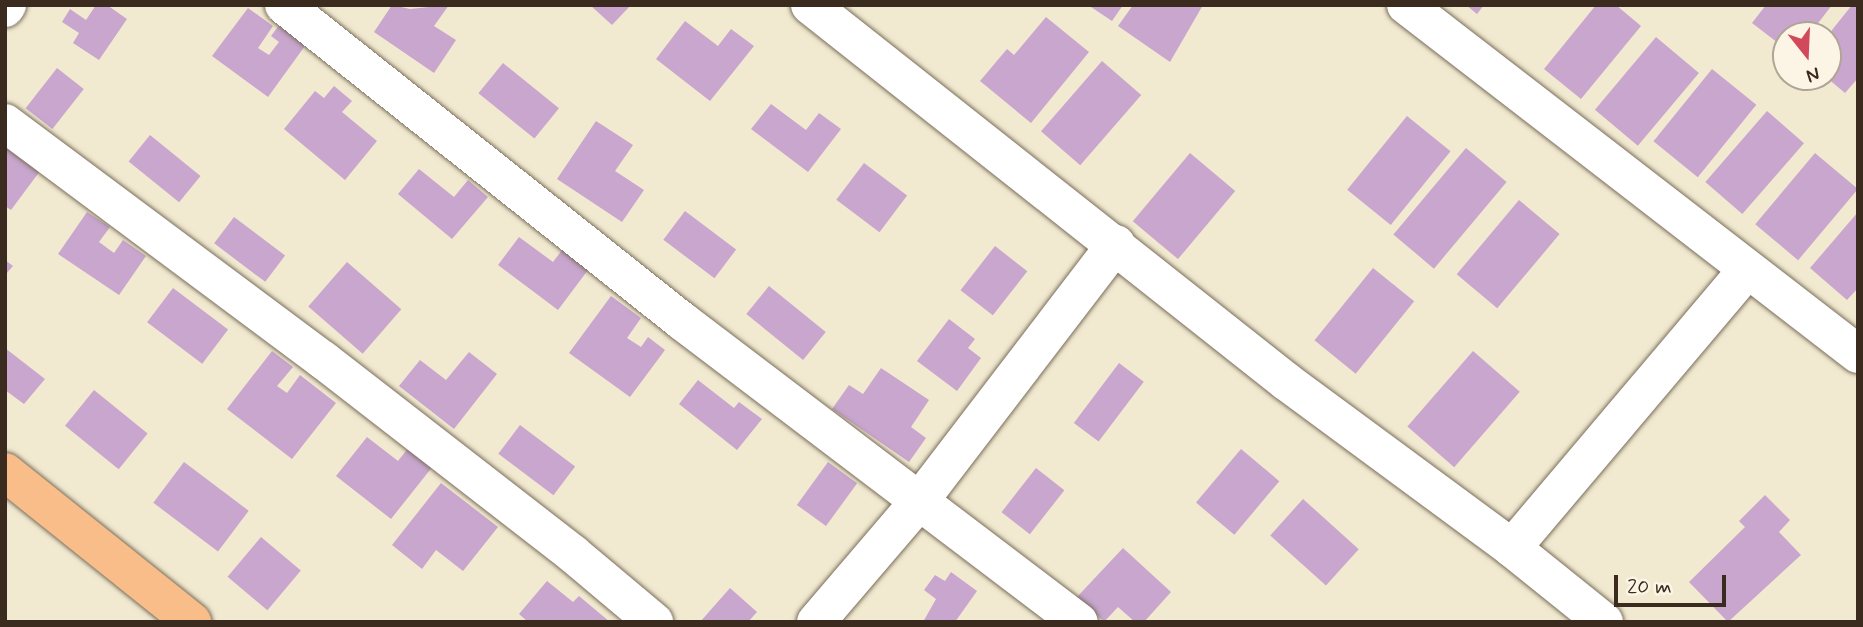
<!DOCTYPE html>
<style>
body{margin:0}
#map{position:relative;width:1863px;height:627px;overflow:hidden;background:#f1ead0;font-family:Mynerve,sans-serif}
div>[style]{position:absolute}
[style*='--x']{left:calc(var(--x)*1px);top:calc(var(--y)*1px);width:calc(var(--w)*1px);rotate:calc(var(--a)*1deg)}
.building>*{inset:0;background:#c8a6ce;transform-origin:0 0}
.roads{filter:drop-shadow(0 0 2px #7b6d5c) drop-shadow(0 0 2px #7b6d5c)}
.minor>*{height:38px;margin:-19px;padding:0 19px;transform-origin:19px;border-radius:19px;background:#fff}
.major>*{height:38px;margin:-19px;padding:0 19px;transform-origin:19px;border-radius:19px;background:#f8bd88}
span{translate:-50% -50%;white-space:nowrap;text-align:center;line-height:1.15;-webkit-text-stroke:6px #fcf5e5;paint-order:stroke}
.frame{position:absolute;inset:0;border:7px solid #3b2a1e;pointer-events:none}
.north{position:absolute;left:1772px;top:21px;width:70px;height:70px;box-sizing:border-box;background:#fcf5e5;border:2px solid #afa495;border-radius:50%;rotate:162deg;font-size:19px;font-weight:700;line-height:28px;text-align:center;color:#3b2a1e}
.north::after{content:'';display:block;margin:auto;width:24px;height:32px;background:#d1495b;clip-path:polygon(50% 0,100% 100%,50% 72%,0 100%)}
.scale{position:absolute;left:1614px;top:575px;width:112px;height:32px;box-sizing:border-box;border:4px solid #3b2a1e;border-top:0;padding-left:9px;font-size:21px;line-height:24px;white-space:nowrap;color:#3b2a1e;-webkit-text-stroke:5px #fcf5e5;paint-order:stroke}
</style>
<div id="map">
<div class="building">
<div style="clip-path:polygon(96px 5px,107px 5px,127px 19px,99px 60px,73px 43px,79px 33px,62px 22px,70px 9px,86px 20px)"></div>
<div style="clip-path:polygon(392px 5px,410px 9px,449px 5px,434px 26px,456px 40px,434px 73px,374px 32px)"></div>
<div style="clip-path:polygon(590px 5px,631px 5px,612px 25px)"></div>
<div style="clip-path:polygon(1088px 5px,1123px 5px,1112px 21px)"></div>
<div style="clip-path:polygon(1133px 5px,1203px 5px,1170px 62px,1118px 26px)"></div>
<div style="clip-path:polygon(1466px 5px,1484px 5px,1477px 14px)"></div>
<div style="clip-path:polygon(1596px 5px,1616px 5px,1641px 26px,1581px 99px,1544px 69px)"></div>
<div style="clip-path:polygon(1766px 5px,1832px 5px,1809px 35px,1786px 35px,1786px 49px,1752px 23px)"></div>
<div style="clip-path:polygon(1852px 5px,1858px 5px,1858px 78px,1845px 93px,1826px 77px,1828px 35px)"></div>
<div style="clip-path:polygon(248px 8px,273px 26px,258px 48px,269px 55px,279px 42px,271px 36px,283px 20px,310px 39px,268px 97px,212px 56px)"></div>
<div style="clip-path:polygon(1046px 17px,1089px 52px,1031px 123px,980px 81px,1007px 49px,1014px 55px)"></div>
<div style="clip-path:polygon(685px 21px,718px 46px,731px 29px,754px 46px,710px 101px,656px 59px)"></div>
<div style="left:1656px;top:37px;width:56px;height:95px;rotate:40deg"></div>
<div style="left:1102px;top:61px;width:52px;height:93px;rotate:41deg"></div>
<div style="left:503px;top:63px;width:72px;height:39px;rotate:39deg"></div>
<div style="left:57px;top:68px;width:34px;height:51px;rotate:38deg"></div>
<div style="left:1712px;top:69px;width:57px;height:93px;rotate:39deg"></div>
<div style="clip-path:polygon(334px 86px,352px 101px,342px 112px,377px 141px,345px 180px,284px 129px,315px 91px,324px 98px)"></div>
<div style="clip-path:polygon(771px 104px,806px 130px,819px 113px,841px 129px,808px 172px,751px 129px)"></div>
<div style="left:1767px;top:111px;width:49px;height:94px;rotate:41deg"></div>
<div style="left:1407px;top:116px;width:56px;height:95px;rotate:39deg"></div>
<div style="clip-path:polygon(596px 121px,633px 145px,615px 171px,644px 190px,622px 222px,557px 179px)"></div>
<div style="left:150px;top:135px;width:65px;height:34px;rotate:39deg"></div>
<div style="clip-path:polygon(5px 139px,43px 167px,11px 210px,5px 206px)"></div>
<div style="left:1466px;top:148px;width:53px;height:113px;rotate:40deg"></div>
<div style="left:1190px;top:153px;width:59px;height:89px;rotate:40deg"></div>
<div style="left:1815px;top:153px;width:56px;height:93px;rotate:40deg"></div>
<div style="left:864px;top:163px;width:54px;height:46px;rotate:37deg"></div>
<div style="clip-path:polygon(419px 169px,454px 197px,468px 180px,488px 197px,452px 239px,398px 194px)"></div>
<div style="left:1519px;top:200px;width:53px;height:97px;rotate:40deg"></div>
<div style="left:685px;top:211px;width:64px;height:36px;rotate:37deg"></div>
<div style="clip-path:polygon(87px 212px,110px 227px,99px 242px,114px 253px,123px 240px,146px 256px,119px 295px,58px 254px)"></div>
<div style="clip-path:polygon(1858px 212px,1858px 288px,1847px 300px,1810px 268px)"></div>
<div style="left:234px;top:217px;width:64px;height:33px;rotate:37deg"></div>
<div style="clip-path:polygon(519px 237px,553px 262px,562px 250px,588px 270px,558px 310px,498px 265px)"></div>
<div style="left:995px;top:246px;width:41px;height:56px;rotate:38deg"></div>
<div style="clip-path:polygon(5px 260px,13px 266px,5px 275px)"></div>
<div style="left:347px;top:262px;width:72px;height:59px;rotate:41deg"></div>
<div style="left:1373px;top:268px;width:53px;height:93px;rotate:39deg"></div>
<div style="left:769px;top:286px;width:73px;height:36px;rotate:39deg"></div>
<div style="left:173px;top:288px;width:69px;height:43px;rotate:37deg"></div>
<div style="clip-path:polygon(611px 296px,641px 318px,627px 338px,641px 347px,648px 337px,665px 350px,630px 397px,569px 353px)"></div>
<div style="clip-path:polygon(949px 319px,975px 339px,968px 348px,981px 358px,957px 391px,917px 361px)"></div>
<div style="clip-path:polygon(5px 348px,45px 379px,24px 404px,5px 390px)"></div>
<div style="clip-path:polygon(272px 351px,293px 367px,277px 386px,287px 393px,300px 375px,336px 403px,292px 459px,227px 409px)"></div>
<div style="left:1473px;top:351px;width:62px;height:100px;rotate:41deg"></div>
<div style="clip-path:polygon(469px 352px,497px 374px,454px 429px,399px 386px,420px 360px,446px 380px)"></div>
<div style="left:1119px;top:363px;width:31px;height:75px;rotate:37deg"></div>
<div style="clip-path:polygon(881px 368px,929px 400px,911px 427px,926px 438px,909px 462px,832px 409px,849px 385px,863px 394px)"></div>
<div style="clip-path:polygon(698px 380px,734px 408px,739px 402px,762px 419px,737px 450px,679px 404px)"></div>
<div style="left:94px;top:390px;width:69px;height:46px;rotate:39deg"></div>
<div style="left:520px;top:425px;width:69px;height:36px;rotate:37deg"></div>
<div style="clip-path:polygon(367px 437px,398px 461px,413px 442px,437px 461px,391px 519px,336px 476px)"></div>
<div style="left:1241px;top:449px;width:50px;height:70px;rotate:40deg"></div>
<div style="left:184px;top:462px;width:81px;height:51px;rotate:37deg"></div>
<div style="left:828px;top:462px;width:36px;height:53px;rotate:36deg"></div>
<div style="left:1036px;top:468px;width:36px;height:56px;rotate:38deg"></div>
<div style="clip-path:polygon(441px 483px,498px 527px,463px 571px,436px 550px,422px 569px,392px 545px)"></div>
<div style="clip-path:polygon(1765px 495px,1790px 520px,1779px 532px,1801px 555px,1728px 622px,1689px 582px,1745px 527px,1739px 521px)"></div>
<div style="left:1303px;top:499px;width:75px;height:49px;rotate:42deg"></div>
<div style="left:261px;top:537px;width:52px;height:52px;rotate:40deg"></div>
<div style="clip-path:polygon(1123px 548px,1171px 592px,1144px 622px,1135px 622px,1118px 607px,1104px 622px,1077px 597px)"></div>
<div style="clip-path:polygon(951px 572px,977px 591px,955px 622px,923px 622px,936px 599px,924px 590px,935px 575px,945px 581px)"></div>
<div style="clip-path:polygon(547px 581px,573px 602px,579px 596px,610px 622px,528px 622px,519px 614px)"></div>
<div style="clip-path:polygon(730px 588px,757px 612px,748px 622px,700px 622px)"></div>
</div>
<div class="roads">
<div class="minor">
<div style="--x:284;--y:5;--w:508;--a:38.45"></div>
<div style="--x:682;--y:321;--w:498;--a:37.2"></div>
<div style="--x:810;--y:5;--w:608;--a:38.32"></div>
<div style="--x:1287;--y:382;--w:280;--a:36.4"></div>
<div style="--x:1512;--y:548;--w:118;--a:38.8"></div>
<div style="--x:1406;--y:5;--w:571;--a:37.67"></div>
<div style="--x:5;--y:8;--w:4;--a:-56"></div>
<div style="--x:5;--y:123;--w:397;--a:36.7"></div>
<div style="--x:323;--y:360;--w:316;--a:37.8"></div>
<div style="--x:573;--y:554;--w:106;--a:40"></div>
<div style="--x:1512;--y:548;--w:364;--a:-49.8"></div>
<div style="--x:816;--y:622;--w:162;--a:-49.5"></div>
<div style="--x:921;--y:499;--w:321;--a:-52.6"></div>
</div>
<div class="major">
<div style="--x:5;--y:472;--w:240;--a:38.7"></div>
</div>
</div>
<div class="frame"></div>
<div class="north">N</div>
<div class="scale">20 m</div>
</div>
